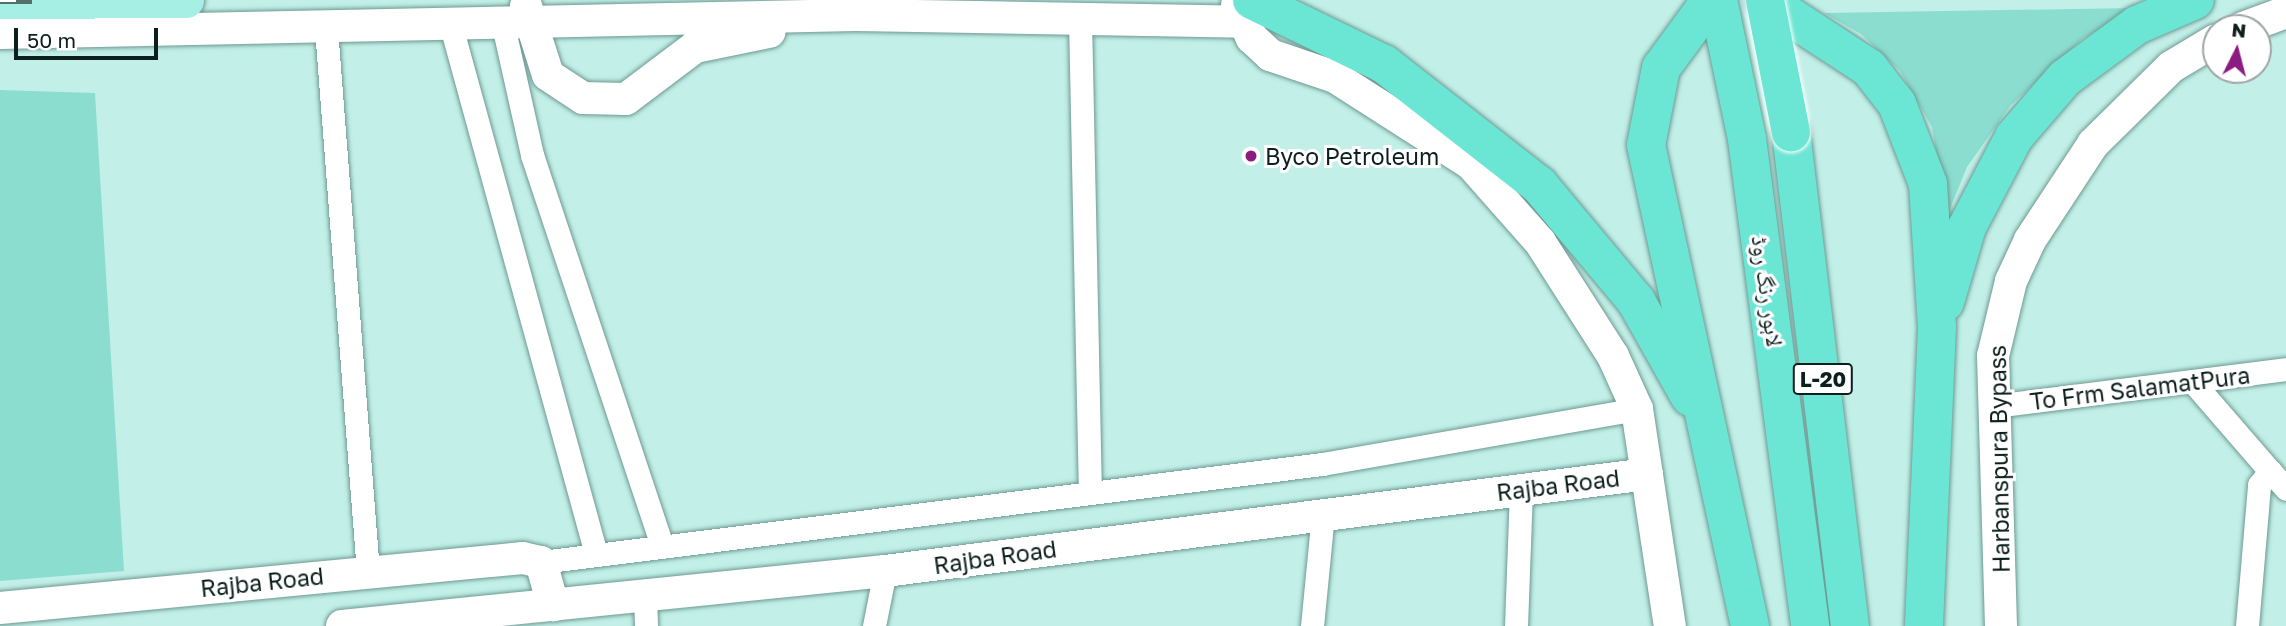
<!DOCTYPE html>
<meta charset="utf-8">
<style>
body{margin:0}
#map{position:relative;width:2286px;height:626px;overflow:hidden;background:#c2f0e8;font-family:"Golos Text","Noto Naskh Arabic",sans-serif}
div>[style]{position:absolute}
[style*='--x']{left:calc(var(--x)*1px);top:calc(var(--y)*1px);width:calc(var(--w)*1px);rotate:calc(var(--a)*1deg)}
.green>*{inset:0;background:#8bddd0}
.roads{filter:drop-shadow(0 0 2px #6e9992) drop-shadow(0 0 2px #6e9992)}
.street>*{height:23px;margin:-11.5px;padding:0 11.5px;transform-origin:11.5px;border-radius:11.5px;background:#fff}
.secondary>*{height:32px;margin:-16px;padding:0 16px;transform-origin:16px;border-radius:16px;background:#fff}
.primary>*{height:35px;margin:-17.5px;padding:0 17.5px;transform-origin:17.5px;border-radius:17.5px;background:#a6efe5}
.highway>*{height:38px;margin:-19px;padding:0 19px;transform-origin:19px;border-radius:19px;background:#6be5d4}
.rail>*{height:8px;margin-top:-4px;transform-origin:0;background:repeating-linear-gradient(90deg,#fff 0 16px,#53706b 0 32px);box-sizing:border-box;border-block:2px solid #53706b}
.bridges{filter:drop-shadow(0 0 2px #fff) drop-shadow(0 0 2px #fff)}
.highway-bridge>*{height:38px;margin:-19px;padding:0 19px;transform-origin:19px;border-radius:19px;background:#6be5d4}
.dots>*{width:19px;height:19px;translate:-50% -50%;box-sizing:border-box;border:4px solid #fff;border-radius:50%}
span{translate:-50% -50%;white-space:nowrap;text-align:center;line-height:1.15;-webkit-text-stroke:6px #fff;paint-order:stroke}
.shield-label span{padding:2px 5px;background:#fff;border:2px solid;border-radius:5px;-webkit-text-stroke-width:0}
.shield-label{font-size:21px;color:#0d1f1c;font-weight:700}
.poi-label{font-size:23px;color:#0d1f1c}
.left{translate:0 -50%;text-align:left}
.street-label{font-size:23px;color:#0d1f1c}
.north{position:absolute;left:2202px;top:14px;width:70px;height:70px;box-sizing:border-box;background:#fff;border:2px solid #9ea5a4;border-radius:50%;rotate:6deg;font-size:19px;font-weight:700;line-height:28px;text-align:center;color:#0d1f1c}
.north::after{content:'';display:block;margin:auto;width:24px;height:32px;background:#8c1c7f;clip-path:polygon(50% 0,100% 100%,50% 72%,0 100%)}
.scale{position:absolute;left:14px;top:28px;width:144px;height:32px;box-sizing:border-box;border:4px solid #0d1f1c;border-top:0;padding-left:9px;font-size:21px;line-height:24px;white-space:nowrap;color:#0d1f1c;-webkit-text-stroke:5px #fff;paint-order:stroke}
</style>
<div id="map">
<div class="green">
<div style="clip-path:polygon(2134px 8px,2082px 39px,2010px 106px,1967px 167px,1947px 216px,1932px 127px,1900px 71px,1861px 34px,1824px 13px)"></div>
<div style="clip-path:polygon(0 90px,95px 93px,124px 571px,0 581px)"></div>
</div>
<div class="roads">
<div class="street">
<div style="--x:1080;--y:19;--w:473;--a:88.8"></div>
<div style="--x:503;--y:25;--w:133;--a:77.4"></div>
<div style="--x:532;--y:155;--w:411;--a:71.6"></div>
<div style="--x:451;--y:26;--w:548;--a:74.64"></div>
<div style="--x:326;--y:28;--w:546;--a:85.59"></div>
<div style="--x:2192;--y:381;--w:119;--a:49.1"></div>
<div style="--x:1994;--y:406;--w:294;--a:-7.2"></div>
<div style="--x:541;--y:562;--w:787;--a:-7.15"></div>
<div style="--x:1322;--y:464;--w:320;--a:-9.9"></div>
<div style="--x:645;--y:596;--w:30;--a:88"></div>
<div style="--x:874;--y:626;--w:56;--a:-78.7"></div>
<div style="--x:1312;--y:626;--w:114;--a:-84.4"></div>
<div style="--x:1516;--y:626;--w:136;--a:-87.9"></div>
<div style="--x:2247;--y:626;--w:142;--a:-85.1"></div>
<div style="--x:2259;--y:485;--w:18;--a:-52"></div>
<div style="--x:2270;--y:471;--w:24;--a:48"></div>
</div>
<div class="secondary">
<div style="--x:1237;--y:5;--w:36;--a:66"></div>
<div style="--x:1252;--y:38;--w:25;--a:43"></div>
<div style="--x:1270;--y:55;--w:69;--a:18.7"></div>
<div style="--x:1335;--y:77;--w:161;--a:32.6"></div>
<div style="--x:1471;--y:164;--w:104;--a:48.5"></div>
<div style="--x:1540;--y:242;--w:135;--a:57.4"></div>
<div style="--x:1613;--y:356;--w:58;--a:65.6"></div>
<div style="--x:1637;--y:409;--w:219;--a:81.4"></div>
<div style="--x:526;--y:6;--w:72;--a:72.3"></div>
<div style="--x:548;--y:75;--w:42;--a:33.3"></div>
<div style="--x:583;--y:98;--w:43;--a:1.3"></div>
<div style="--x:626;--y:99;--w:86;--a:-37"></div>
<div style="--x:695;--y:47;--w:76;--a:-11.5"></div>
<div style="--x:2243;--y:28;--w:46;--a:-20.4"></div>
<div style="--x:0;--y:33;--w:856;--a:-1.2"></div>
<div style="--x:856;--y:15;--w:388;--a:1"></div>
<div style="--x:0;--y:608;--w:525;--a:-5.46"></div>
<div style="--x:523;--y:558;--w:18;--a:13"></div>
<div style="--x:541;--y:562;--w:45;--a:74.4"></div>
<div style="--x:342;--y:626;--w:546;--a:-5.78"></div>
<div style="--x:885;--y:571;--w:768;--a:-7.25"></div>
<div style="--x:2001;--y:626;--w:270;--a:-91.7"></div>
<div style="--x:1993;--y:356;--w:77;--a:-76.5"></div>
<div style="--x:2011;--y:281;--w:45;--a:-65.1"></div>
<div style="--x:2030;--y:240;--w:115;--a:-56.7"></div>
<div style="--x:2093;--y:144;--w:110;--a:-44.6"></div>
<div style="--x:2171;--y:67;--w:52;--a:-31"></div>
</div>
<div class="primary">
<div style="--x:0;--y:1;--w:186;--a:-0.3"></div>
</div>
<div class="highway">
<div style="--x:1252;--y:0;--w:147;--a:25.9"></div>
<div style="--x:1384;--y:64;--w:197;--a:38"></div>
<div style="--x:1539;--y:185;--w:151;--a:50.1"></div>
<div style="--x:1636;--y:301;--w:110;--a:60.6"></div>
<div style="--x:1711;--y:0;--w:84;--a:126.3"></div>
<div style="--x:1661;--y:68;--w:78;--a:101"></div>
<div style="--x:1646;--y:145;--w:492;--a:77.8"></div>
<div style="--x:1718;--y:0;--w:142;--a:78.2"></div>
<div style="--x:1747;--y:139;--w:491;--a:82.6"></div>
<div style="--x:1765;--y:0;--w:124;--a:33.2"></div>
<div style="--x:1869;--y:68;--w:46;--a:52.1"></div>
<div style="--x:1897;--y:104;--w:86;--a:68.8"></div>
<div style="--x:1928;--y:184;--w:143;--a:86.4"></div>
<div style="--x:1937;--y:327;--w:299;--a:92.5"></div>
<div style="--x:1791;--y:132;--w:498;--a:83.2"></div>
<div style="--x:1945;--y:302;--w:78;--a:-73.7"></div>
<div style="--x:1967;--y:227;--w:102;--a:-62.4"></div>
<div style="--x:2014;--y:137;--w:78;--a:-49.2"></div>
<div style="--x:2065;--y:78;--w:89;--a:-36.4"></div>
<div style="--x:2137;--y:25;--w:63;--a:-23.3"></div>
</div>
</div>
<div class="rail">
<div style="--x:0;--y:0;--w:32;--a:0"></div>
</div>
<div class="bridges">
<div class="highway-bridge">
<div style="--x:1765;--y:0;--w:135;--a:78.9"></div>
</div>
</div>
<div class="dots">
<div style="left:1251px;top:156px;background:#8c1c7f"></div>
</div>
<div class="shield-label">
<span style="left:1823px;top:379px">L-20</span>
</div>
<div class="poi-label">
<span class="left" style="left:1265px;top:156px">Byco Petroleum</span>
</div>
<div class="street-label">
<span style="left:1768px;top:291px;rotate:82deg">لاہور رنگ روڈ</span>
<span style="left:2140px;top:388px;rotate:-7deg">To Frm SalamatPura</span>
<span style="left:1999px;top:459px;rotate:-91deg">Harbanspura Bypass</span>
<span style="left:1558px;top:485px;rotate:-7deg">Rajba Road</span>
<span style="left:995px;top:557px;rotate:-8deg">Rajba Road</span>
<span style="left:262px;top:582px;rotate:-6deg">Rajba Road</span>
</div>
<div class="north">N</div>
<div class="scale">50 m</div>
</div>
